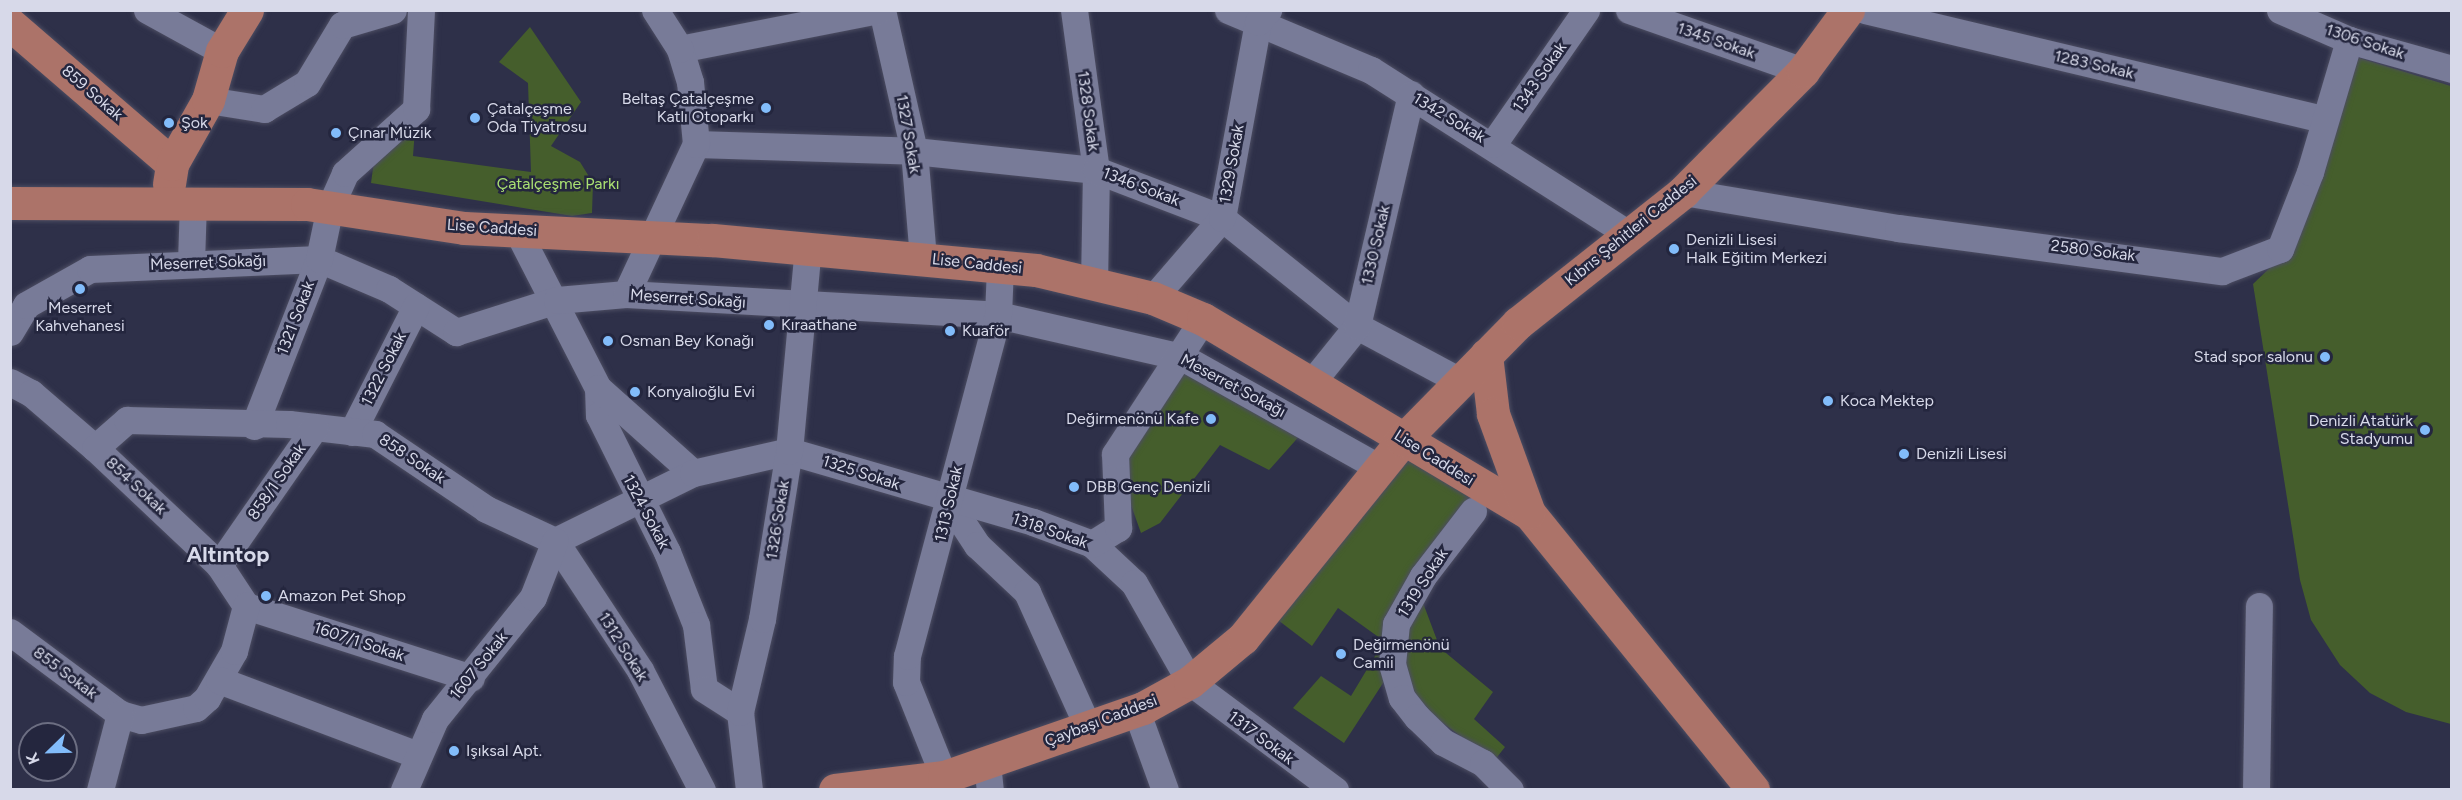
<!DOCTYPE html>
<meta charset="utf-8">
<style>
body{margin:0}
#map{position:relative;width:2462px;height:800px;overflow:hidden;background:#2e3049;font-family:Figtree,sans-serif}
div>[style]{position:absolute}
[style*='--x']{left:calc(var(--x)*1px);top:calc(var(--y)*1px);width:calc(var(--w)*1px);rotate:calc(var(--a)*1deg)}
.green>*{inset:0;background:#455e2c}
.roads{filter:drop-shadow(0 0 2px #4c4d62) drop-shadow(0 0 2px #4c4d62)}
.minor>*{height:27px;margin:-13.5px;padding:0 13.5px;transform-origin:13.5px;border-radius:13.5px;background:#787b98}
.major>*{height:33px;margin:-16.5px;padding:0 16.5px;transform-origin:16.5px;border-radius:16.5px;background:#ac7369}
.dots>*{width:16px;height:16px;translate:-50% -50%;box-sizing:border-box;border:3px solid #24263e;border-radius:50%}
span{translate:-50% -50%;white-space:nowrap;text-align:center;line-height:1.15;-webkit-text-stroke:5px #24263e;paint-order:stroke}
.street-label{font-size:16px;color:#d7d9e9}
.poi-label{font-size:16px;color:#d7d9e9}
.right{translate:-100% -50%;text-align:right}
.left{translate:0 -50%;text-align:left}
.park-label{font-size:16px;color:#aae072}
.district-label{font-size:22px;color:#d7d9e9;font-weight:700}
.frame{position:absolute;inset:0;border:12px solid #d7d9e9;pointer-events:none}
.north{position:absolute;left:18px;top:722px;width:60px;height:60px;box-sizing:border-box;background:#24263e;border:2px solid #6c6e82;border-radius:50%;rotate:247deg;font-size:16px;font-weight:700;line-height:24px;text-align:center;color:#d7d9e9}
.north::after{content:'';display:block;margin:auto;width:21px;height:27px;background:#82bcfa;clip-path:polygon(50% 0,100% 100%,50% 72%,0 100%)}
</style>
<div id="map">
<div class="green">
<div style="clip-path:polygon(530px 27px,581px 102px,551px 146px,580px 162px,593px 183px,592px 213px,572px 216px,371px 183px,376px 146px,415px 129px,413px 156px,531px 172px,528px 83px,499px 62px)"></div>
<div style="clip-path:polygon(2356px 57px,2451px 86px,2451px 724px,2406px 712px,2370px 693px,2340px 665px,2311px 620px,2300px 580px,2253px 284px,2280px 258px)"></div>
<div style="clip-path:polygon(1186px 370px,1303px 432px,1269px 470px,1220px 445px,1160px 523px,1141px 533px,1118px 469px)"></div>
<div style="clip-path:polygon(1403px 440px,1488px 492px,1417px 587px,1440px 648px,1493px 692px,1474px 719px,1505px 747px,1494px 761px,1385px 680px,1344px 743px,1293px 708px,1321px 676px,1351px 696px,1384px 641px,1338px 608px,1312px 646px,1266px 611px)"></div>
</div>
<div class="roads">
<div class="minor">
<div style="--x:147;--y:10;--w:85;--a:28.7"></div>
<div style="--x:882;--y:10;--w:145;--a:77.2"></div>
<div style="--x:914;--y:151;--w:107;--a:85.2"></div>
<div style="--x:1074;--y:10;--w:162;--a:82.2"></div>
<div style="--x:1096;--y:170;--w:114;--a:91"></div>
<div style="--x:1228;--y:10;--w:155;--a:22.8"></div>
<div style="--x:1371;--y:70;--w:307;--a:32.5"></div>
<div style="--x:1629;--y:10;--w:184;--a:19.3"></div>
<div style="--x:1865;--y:10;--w:471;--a:13.4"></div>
<div style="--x:2280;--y:10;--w:75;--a:23.5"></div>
<div style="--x:2349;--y:40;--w:107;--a:15.7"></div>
<div style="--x:680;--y:49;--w:203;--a:-11.1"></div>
<div style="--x:208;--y:100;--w:57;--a:9.1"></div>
<div style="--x:264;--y:109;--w:50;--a:-31.2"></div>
<div style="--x:307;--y:83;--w:68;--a:-58.9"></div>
<div style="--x:342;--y:25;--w:53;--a:-16.4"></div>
<div style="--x:696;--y:144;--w:218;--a:1.8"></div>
<div style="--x:914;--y:151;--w:183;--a:6"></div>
<div style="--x:1096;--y:170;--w:135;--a:20.9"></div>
<div style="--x:1222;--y:218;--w:173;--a:38.7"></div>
<div style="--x:1357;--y:326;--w:117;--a:28.1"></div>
<div style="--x:1493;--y:144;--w:163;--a:-55.2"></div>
<div style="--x:1683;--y:192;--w:218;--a:9.5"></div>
<div style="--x:1898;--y:228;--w:327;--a:7.6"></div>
<div style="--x:2222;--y:271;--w:62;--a:-20.8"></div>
<div style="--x:2280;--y:249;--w:83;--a:-68.7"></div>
<div style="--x:2310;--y:172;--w:138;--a:-73.5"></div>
<div style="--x:517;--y:230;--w:178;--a:62.9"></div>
<div style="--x:598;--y:388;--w:27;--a:88"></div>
<div style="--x:599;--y:415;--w:153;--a:63.6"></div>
<div style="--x:667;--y:552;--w:79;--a:68.3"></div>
<div style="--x:696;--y:625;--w:64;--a:82.9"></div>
<div style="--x:704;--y:689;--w:43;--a:32.6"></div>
<div style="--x:191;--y:262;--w:61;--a:-88.1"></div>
<div style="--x:626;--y:294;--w:166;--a:-65"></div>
<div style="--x:696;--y:144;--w:62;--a:-95.5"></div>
<div style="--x:690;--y:82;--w:34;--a:-107"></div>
<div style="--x:680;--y:49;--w:46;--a:-122.7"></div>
<div style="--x:1153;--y:298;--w:106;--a:-49.2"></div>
<div style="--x:1222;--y:218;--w:199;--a:-79.6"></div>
<div style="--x:1258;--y:22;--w:16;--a:-50"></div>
<div style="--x:10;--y:332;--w:31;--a:-59"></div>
<div style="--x:26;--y:305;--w:73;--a:-29.4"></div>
<div style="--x:90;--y:269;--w:229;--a:-2.5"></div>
<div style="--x:319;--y:259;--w:76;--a:23.2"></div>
<div style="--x:389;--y:289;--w:80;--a:32.7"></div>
<div style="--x:456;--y:332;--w:106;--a:-17.6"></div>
<div style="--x:557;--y:300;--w:69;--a:-5"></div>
<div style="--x:626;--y:294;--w:373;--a:3.2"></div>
<div style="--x:998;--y:315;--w:189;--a:12.9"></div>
<div style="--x:1182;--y:357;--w:227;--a:29.3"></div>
<div style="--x:10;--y:382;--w:24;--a:28"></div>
<div style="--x:31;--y:393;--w:84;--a:40.7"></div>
<div style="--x:95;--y:448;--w:170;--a:43.3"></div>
<div style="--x:219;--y:565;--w:49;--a:56.6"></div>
<div style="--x:1312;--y:382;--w:72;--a:-51.2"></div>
<div style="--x:1357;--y:326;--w:238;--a:-76.9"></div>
<div style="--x:598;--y:388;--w:127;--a:41.8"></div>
<div style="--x:254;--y:426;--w:179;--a:-68.7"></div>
<div style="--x:319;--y:259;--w:53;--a:-78.1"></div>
<div style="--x:330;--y:207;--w:37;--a:-66"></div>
<div style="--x:345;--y:173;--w:96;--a:-42"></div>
<div style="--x:416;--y:109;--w:99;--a:-87.1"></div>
<div style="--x:352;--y:432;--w:141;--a:-63.1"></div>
<div style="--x:95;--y:448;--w:43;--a:-41.2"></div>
<div style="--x:127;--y:420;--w:162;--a:1.4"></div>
<div style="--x:289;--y:424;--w:87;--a:6.6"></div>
<div style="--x:375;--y:434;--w:134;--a:34"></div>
<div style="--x:486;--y:509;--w:76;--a:24.9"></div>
<div style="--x:948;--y:501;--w:53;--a:56.6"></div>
<div style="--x:977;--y:545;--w:69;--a:43.2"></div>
<div style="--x:1027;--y:592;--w:148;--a:65.7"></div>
<div style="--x:1473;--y:511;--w:82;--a:127.6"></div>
<div style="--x:1423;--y:576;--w:55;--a:119.4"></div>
<div style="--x:1396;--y:624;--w:40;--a:95.7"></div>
<div style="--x:1392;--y:664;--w:35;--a:74"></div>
<div style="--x:1402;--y:698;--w:24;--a:52"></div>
<div style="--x:1417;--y:717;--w:36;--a:44"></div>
<div style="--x:1443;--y:742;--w:45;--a:27.7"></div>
<div style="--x:1483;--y:763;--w:38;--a:45"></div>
<div style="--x:555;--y:541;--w:154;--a:-26.2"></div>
<div style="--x:693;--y:473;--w:98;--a:-12.9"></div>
<div style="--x:789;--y:451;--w:254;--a:16.2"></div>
<div style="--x:1033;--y:522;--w:63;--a:20.4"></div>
<div style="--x:1092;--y:544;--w:57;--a:42.9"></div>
<div style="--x:1134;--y:583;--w:114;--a:60.5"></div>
<div style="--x:1190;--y:682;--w:181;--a:36.7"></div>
<div style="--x:555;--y:541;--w:154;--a:56.6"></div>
<div style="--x:640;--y:670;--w:135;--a:62.7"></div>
<div style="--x:1092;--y:544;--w:31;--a:-32"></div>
<div style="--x:1118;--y:528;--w:74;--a:-92.3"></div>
<div style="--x:1115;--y:454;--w:161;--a:-56.9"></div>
<div style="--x:219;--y:565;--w:168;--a:-55.2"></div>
<div style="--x:246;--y:606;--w:236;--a:17.7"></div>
<div style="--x:10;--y:632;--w:137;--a:36.7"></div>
<div style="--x:120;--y:714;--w:22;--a:16"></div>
<div style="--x:141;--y:720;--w:56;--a:-12.3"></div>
<div style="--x:196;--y:708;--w:15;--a:-42"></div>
<div style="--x:207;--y:698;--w:54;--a:-60.1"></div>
<div style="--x:234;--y:651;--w:47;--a:-75.1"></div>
<div style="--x:219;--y:680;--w:212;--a:20.7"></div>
<div style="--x:1136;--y:710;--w:85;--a:70.1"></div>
<div style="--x:987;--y:763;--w:27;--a:84"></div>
<div style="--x:944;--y:777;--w:102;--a:-111.8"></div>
<div style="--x:906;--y:682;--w:26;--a:-88"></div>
<div style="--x:907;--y:656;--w:353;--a:-75.1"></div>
<div style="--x:998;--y:315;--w:48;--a:-87.6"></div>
<div style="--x:100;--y:790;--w:79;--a:-75.3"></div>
<div style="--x:404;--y:790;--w:77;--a:-66.4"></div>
<div style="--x:435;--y:719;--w:156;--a:-51.2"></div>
<div style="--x:533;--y:597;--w:60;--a:-68.6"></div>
<div style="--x:749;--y:790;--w:79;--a:-96.6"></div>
<div style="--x:740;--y:712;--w:96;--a:-76.7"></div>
<div style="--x:762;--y:619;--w:170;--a:-80.9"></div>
<div style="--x:789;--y:451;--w:204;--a:-84.7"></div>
<div style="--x:2256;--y:790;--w:184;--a:-89.1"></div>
</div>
<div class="major">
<div style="--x:10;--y:24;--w:214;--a:40.8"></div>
<div style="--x:169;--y:184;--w:20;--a:-81"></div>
<div style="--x:172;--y:164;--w:73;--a:-60.6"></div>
<div style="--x:208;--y:100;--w:51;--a:-74.1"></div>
<div style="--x:222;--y:51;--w:48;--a:-58.6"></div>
<div style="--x:10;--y:203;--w:297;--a:0.2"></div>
<div style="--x:307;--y:204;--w:159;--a:8.7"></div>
<div style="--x:464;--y:228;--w:249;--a:2.8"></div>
<div style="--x:713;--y:240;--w:324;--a:5.3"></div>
<div style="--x:1036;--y:270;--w:120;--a:13.5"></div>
<div style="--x:1153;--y:298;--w:54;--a:22.8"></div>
<div style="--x:1203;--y:319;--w:379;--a:30.8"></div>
<div style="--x:1529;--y:513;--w:356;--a:51"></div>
<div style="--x:1486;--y:355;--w:59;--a:83.2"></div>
<div style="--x:1493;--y:414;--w:105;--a:70"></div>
<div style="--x:835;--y:790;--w:110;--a:-6.8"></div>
<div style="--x:944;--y:777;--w:211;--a:-19.1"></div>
<div style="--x:1143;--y:708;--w:54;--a:-29"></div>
<div style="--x:1190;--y:682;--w:69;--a:-39.7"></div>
<div style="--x:1243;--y:638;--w:255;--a:-51.1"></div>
<div style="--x:1403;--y:440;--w:164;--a:-45.5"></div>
<div style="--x:1518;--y:323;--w:211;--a:-38.4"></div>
<div style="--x:1683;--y:192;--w:170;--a:-45.2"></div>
<div style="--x:1803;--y:71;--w:76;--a:-53.6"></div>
</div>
</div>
<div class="dots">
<div style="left:766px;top:108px;background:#82bcfa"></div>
<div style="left:475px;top:118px;background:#82bcfa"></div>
<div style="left:169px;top:123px;background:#82bcfa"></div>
<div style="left:336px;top:133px;background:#82bcfa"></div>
<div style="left:1674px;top:249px;background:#82bcfa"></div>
<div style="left:80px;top:289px;background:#82bcfa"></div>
<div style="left:769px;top:325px;background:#82bcfa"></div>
<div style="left:950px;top:331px;background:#82bcfa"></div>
<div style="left:608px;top:341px;background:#82bcfa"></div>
<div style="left:2325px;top:357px;background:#82bcfa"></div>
<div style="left:635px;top:392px;background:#82bcfa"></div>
<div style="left:1828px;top:401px;background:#82bcfa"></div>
<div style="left:1211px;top:419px;background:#82bcfa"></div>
<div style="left:2425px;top:430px;background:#82bcfa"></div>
<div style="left:1904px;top:454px;background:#82bcfa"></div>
<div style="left:1074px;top:487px;background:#82bcfa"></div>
<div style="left:266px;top:596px;background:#82bcfa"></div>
<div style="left:1341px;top:654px;background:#82bcfa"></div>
<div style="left:454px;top:751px;background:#82bcfa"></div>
</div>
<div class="street-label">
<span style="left:1716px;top:41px;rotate:19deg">1345 Sokak</span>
<span style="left:2365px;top:42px;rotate:18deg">1306 Sokak</span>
<span style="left:2094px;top:65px;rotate:13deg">1283 Sokak</span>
<span style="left:1540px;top:77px;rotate:-55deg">1343 Sokak</span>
<span style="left:92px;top:93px;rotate:41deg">859 Sokak</span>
<span style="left:1088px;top:111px;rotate:82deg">1328 Sokak</span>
<span style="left:1449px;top:118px;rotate:31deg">1342 Sokak</span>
<span style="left:908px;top:134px;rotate:80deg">1327 Sokak</span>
<span style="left:1232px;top:164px;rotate:-80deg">1329 Sokak</span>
<span style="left:1141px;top:187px;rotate:21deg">1346 Sokak</span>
<span style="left:492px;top:228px;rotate:4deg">Lise Caddesi</span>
<span style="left:1631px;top:231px;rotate:-39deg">Kıbrıs Şehitleri Caddesi</span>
<span style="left:1376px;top:245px;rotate:-77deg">1330 Sokak</span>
<span style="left:2093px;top:251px;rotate:7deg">2580 Sokak</span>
<span style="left:208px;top:263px;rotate:-2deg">Meserret Sokağı</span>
<span style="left:977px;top:264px;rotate:6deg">Lise Caddesi</span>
<span style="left:688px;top:299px;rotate:4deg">Meserret Sokağı</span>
<span style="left:296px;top:318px;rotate:-69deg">1321 Sokak</span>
<span style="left:384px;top:369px;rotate:-63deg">1322 Sokak</span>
<span style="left:1233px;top:386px;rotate:28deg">Meserret Sokağı</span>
<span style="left:1434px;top:458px;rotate:32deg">Lise Caddesi</span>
<span style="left:412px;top:459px;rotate:34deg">858 Sokak</span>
<span style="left:861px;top:473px;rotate:18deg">1325 Sokak</span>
<span style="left:277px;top:482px;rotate:-55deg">858/1 Sokak</span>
<span style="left:136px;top:486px;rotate:43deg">854 Sokak</span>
<span style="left:949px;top:504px;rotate:-77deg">1313 Sokak</span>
<span style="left:646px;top:512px;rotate:62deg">1324 Sokak</span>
<span style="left:778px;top:520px;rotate:-81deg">1326 Sokak</span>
<span style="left:1050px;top:531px;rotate:19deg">1318 Sokak</span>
<span style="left:1423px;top:583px;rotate:-57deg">1319 Sokak</span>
<span style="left:359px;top:642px;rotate:18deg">1607/1 Sokak</span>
<span style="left:623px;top:647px;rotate:58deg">1312 Sokak</span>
<span style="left:479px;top:666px;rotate:-51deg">1607 Sokak</span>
<span style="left:65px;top:673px;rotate:37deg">855 Sokak</span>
<span style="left:1101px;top:721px;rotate:-21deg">Çaybaşı Caddesi</span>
<span style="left:1261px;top:738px;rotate:37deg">1317 Sokak</span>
</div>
<div class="poi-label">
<span class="right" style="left:754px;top:108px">Beltaş Çatalçeşme<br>Katlı Otoparkı</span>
<span class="left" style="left:487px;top:118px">Çatalçeşme<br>Oda Tiyatrosu</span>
<span class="left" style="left:181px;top:123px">Şok</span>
<span class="left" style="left:348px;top:133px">Çınar Müzik</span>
<span class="left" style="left:1686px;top:249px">Denizli Lisesi<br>Halk Eğitim Merkezi</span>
<span style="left:80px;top:317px">Meserret<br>Kahvehanesi</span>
<span class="left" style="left:781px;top:325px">Kıraathane</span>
<span class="left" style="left:962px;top:331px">Kuaför</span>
<span class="left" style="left:620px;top:341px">Osman Bey Konağı</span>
<span class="right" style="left:2313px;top:357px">Stad spor salonu</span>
<span class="left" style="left:647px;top:392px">Konyalıoğlu Evi</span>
<span class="left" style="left:1840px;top:401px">Koca Mektep</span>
<span class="right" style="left:1199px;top:419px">Değirmenönü Kafe</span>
<span class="right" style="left:2413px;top:430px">Denizli Atatürk<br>Stadyumu</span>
<span class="left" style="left:1916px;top:454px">Denizli Lisesi</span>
<span class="left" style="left:1086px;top:487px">DBB Genç Denizli</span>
<span class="left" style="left:278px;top:596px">Amazon Pet Shop</span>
<span class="left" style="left:1353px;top:654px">Değirmenönü<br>Camii</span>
<span class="left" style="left:466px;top:751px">Işıksal Apt.</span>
</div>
<div class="park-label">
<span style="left:558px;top:184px">Çatalçeşme Parkı</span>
</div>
<div class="district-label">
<span style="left:228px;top:555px">Altıntop</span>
</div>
<div class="frame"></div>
<div class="north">K</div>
</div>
